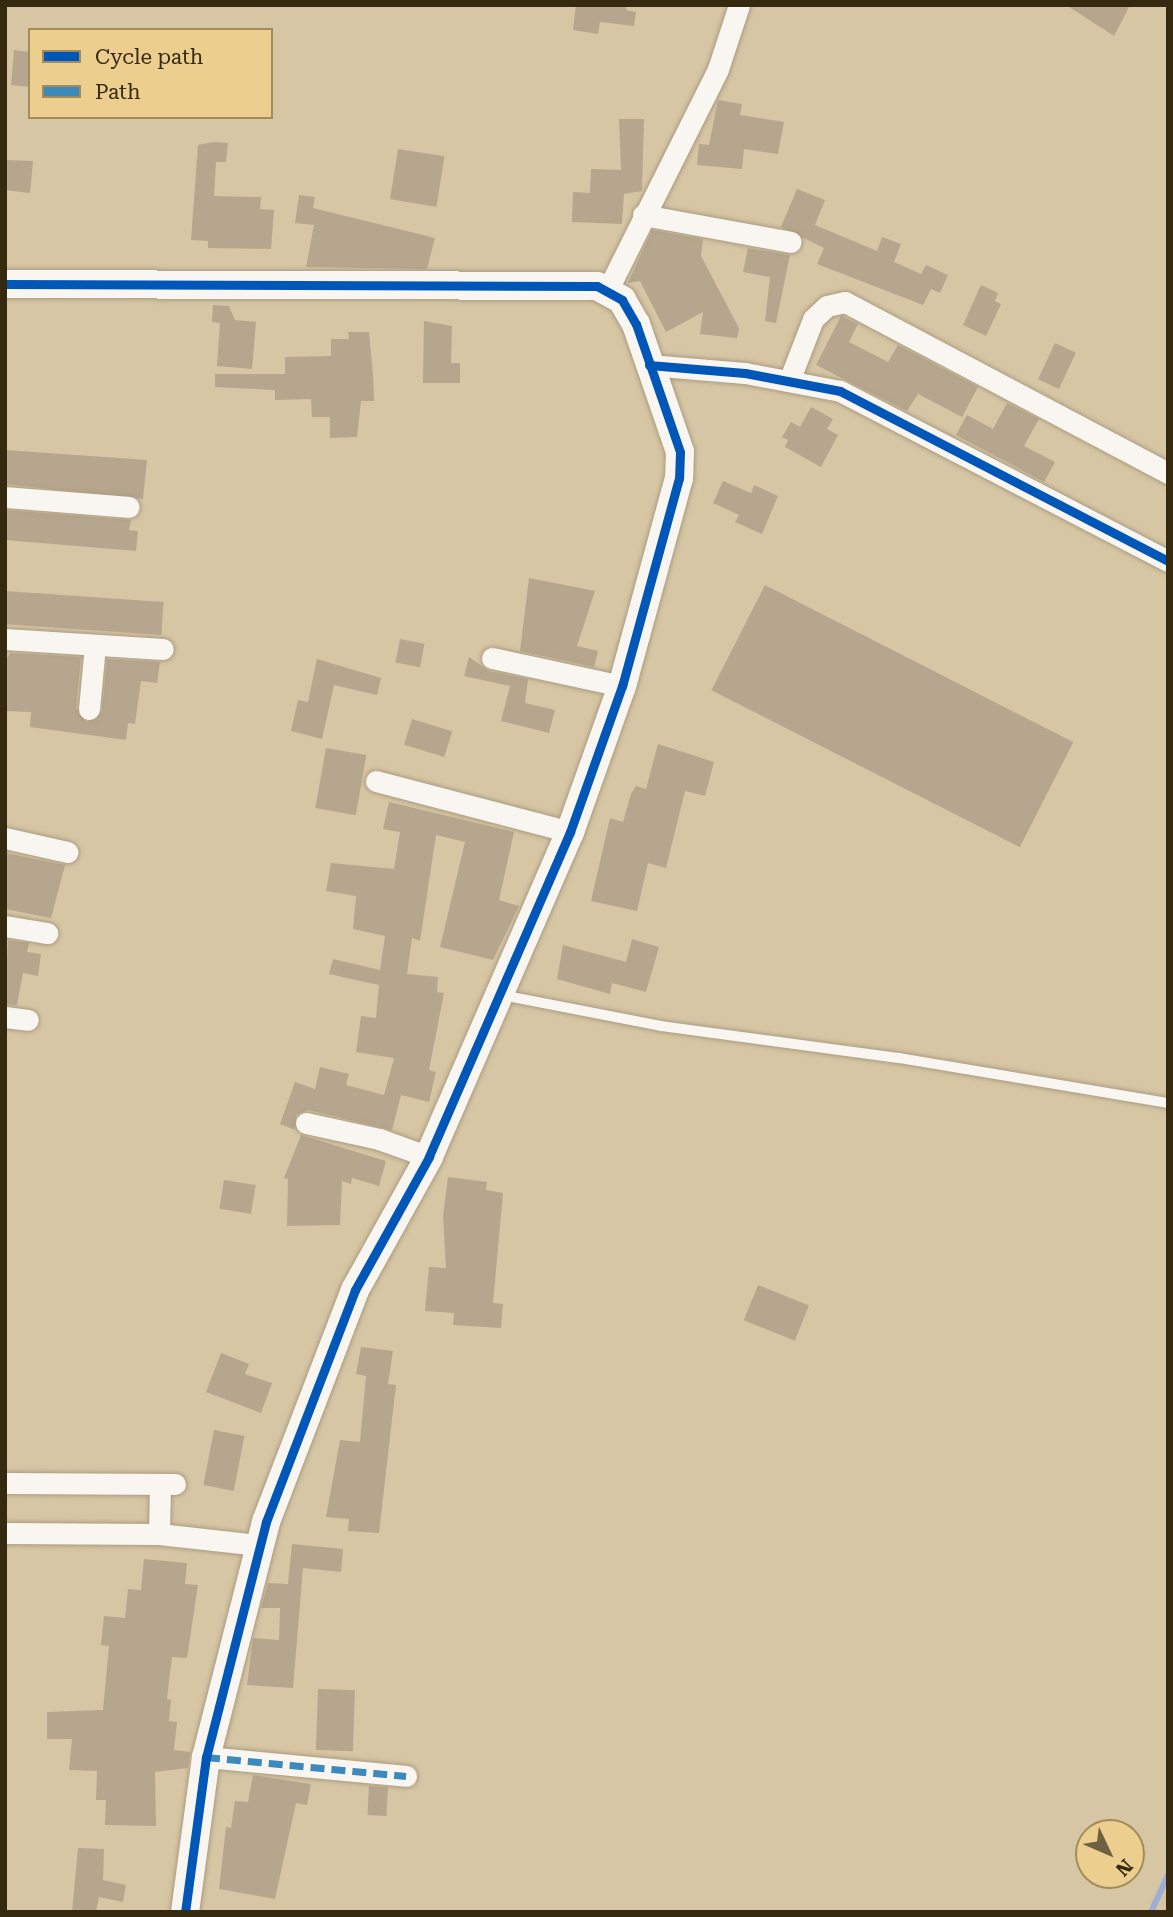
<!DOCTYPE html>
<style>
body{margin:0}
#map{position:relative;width:1173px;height:1917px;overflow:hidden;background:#d7c6a4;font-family:"Roboto Serif",serif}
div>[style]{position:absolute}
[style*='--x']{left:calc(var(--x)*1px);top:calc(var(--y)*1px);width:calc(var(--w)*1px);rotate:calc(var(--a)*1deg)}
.stream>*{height:6px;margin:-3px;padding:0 3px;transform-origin:3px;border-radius:3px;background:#9cadd6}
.building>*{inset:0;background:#b6a68d;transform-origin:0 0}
.roads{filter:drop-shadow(0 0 2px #aa9d81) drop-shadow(0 0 2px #aa9d81)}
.lane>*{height:10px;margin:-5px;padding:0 5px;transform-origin:5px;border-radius:5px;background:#f9f6f1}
.street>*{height:21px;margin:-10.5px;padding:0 10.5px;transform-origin:10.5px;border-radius:10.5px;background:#f9f6f1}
.secondary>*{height:28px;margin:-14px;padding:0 14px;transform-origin:14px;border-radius:14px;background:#f9f6f1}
.quiet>*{height:7px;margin-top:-3.5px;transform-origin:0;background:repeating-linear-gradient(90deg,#3c89bc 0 14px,transparent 0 21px)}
.cycleway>*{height:9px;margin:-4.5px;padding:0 4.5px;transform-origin:4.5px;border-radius:4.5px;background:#0057b8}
span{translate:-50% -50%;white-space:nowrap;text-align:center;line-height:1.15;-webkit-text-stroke:5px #ecce8f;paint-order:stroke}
.frame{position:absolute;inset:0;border:7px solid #35290f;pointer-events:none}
.legend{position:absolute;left:28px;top:28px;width:245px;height:91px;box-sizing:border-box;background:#ecce8f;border:2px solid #a38c5c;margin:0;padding:9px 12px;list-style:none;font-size:21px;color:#35290f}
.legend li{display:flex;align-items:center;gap:14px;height:35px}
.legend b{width:35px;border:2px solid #a38c5c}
.north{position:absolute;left:1075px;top:1819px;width:70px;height:70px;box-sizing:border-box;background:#ecce8f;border:2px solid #a38c5c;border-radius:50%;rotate:134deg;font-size:19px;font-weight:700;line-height:28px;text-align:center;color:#35290f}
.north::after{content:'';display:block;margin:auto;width:24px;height:32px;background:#6e6043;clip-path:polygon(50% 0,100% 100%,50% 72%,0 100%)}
</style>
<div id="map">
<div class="stream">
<div style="--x:1151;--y:1912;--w:41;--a:-65.3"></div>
</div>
<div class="building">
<div style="clip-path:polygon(576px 5px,626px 5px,626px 10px,636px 12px,634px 26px,600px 22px,598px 34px,573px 30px)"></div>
<div style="clip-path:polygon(1066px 5px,1130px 5px,1114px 36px)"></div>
<div style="clip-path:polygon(14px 50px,30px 52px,30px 87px,11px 85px)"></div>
<div style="clip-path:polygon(718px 100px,742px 104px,740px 115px,784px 122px,778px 154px,744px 149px,742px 169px,697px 165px,699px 144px,709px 145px)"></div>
<div style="clip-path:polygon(619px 119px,644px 119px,642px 191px,624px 194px,622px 224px,572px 222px,573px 192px,590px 193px,591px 169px,621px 170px)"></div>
<div style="clip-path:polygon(213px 142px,228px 143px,226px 162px,216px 162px,214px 196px,261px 197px,260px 209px,274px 210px,271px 249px,208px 248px,208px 241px,191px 240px,198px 145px)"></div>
<div style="left:398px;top:149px;width:47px;height:51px;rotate:9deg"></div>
<div style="clip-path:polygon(5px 160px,33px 161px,30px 193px,5px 190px)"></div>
<div style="clip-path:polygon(797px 189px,825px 200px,815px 225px,877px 251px,882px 237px,901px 244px,894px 262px,921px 274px,926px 265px,948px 275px,940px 293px,931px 289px,923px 305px,817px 264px,824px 248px,781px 227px)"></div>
<div style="clip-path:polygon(299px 195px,315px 197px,313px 208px,435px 238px,427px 269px,306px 267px,314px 225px,295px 223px)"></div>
<div style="clip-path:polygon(652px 230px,703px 239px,701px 256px,739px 328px,737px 338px,700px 334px,703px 312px,666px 332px,640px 281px,628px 283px)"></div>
<div style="clip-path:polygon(748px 248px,790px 255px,776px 323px,765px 321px,770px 277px,743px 272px)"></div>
<div style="clip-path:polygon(981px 285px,998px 293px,995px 301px,1001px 304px,986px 336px,963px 325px)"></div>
<div style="clip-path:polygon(213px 305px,229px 306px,235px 320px,256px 322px,252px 369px,217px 366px,220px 323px,212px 322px)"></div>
<div style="clip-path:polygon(841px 316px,858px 324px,849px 342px,888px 362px,898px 345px,978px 387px,962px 417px,918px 394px,907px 411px,816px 365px)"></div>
<div style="clip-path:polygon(424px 321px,452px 326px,451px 363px,460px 363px,460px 383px,423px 383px)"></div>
<div style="clip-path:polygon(348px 332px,369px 332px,373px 375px,374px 401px,361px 401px,357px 437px,330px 438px,330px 417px,312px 417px,311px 399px,275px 400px,275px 390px,215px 387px,215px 374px,285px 374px,285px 357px,331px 356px,331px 339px,349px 339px)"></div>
<div style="left:1055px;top:343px;width:23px;height:40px;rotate:25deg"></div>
<div style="clip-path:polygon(1007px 403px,1039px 419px,1024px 446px,1055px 462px,1044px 482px,956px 435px,967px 415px,993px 429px)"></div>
<div style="clip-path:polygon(811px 407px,833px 419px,827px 429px,838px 435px,821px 467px,785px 447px,788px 440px,782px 437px,791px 422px,800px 427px)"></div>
<div style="clip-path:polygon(5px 450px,147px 460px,143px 499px,5px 484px)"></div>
<div style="clip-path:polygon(723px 481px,751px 493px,754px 485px,778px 496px,762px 534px,735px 522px,739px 515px,713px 503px)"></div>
<div style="clip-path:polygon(5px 510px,131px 520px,129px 530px,138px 531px,136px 551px,5px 540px)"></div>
<div style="clip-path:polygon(529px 578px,595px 591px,577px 646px,598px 651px,594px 667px,520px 651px)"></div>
<div style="left:765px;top:585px;width:346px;height:118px;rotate:27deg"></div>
<div style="left:5px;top:591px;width:159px;height:33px;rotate:4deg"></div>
<div style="left:400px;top:639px;width:25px;height:24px;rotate:11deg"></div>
<div style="clip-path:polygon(10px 653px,81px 657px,76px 708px,87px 722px,102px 711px,107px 659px,160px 662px,157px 683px,141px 681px,135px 724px,128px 723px,126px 740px,30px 727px,31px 712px,5px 711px,5px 662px)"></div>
<div style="clip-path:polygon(469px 657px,489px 671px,528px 679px,525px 703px,555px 710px,549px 733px,501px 721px,510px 686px,464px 676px)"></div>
<div style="clip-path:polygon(317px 659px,381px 678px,377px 695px,334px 685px,322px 739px,291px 731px,298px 700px,308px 702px)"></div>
<div style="left:412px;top:719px;width:42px;height:27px;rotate:17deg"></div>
<div style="clip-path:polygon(658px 744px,714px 762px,705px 796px,685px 791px,666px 868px,648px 863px,637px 911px,591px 901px,610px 818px,623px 822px,631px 794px,636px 786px,646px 789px)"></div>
<div style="left:326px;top:748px;width:41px;height:61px;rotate:10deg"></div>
<div style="clip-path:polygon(389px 802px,514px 832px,499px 900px,519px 906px,493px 960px,440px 947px,465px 842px,436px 835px,420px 941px,412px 938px,407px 974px,438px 977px,437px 992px,444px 993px,429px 1070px,436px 1072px,429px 1102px,401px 1095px,392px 1130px,308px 1110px,296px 1115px,295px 1130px,280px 1124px,295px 1082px,315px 1089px,320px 1067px,349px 1074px,346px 1085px,384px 1095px,394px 1058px,356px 1052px,361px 1016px,376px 1018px,379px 985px,329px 974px,333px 959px,380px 970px,385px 936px,353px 929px,356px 896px,326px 891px,331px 863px,394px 869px,400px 832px,383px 829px)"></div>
<div style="clip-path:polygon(5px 853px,65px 865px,51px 918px,5px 909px)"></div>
<div style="clip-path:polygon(632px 939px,659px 947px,646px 992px,612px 983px,610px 994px,557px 979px,563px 945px,626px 962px)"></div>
<div style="clip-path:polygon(8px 940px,29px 943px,27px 952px,41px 954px,38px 976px,23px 973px,17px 1005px,5px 1004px)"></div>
<div style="clip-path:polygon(301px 1135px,386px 1161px,379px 1186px,352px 1178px,351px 1184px,342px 1181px,340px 1225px,287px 1226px,288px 1179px,284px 1178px)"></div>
<div style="clip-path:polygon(448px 1177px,487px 1182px,486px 1190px,503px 1193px,493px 1303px,503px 1304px,501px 1328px,453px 1325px,454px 1313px,425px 1311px,429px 1267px,446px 1268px,443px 1216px)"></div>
<div style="left:224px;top:1180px;width:32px;height:29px;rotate:9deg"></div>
<div style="left:758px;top:1285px;width:55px;height:38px;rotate:22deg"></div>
<div style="clip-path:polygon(361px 1347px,393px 1351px,388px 1384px,396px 1385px,379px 1533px,348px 1531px,349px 1519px,326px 1517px,340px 1440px,360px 1442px,366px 1376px,356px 1374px)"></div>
<div style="clip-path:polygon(221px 1353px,249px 1364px,245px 1374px,272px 1383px,261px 1413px,206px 1392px)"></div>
<div style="left:214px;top:1430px;width:31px;height:56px;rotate:11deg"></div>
<div style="clip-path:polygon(292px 1544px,343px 1549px,341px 1572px,303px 1568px,293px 1688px,247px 1685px,253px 1638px,279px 1640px,280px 1608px,261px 1608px,268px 1583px,288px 1584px)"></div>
<div style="clip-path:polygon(144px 1559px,187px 1563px,185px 1584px,198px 1585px,187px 1658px,172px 1657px,167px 1699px,171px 1700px,169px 1721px,177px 1722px,174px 1750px,190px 1752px,188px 1768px,155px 1772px,156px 1826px,105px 1825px,106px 1800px,96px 1800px,97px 1771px,69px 1770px,72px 1739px,47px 1739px,47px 1712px,103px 1710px,109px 1646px,101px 1645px,104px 1616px,125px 1618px,128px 1589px,141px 1590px)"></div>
<div style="left:318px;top:1689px;width:37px;height:61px;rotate:2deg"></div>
<div style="clip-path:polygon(253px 1775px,311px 1784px,307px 1805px,296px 1803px,275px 1899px,219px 1889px,226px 1827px,231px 1828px,235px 1801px,248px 1802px)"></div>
<div style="left:369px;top:1786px;width:19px;height:29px;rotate:3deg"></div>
<div style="clip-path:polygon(78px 1848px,104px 1849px,103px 1880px,126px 1885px,123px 1902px,99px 1897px,96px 1912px,72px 1912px)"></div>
</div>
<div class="roads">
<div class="lane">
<div style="--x:502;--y:995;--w:162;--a:11"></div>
<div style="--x:661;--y:1026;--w:240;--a:7.7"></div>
<div style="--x:899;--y:1058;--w:273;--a:9.5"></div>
</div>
<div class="street">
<div style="--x:643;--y:215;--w:150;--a:10.3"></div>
<div style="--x:608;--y:289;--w:246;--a:-63.4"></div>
<div style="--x:718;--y:69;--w:67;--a:-71.8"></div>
<div style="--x:649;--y:365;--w:96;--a:4.8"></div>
<div style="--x:745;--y:373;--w:97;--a:10.7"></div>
<div style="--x:840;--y:391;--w:369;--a:27.4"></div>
<div style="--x:789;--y:381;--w:66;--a:-68.8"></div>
<div style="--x:813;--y:319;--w:19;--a:-43"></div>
<div style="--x:827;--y:306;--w:18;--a:-13"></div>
<div style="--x:845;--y:302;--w:365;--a:27.9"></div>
<div style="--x:5;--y:497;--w:124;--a:4.6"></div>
<div style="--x:5;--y:639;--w:158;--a:3.6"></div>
<div style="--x:492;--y:658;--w:133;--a:12.2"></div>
<div style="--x:89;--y:709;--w:64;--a:-84.6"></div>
<div style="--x:376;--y:781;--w:201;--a:14.7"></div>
<div style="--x:5;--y:838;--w:64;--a:12.7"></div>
<div style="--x:5;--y:926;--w:43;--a:9.5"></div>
<div style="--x:5;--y:1017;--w:23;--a:7"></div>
<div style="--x:306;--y:1123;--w:75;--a:12.4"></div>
<div style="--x:379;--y:1139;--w:53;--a:19.8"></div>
<div style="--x:5;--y:1483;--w:170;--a:0.3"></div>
<div style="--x:160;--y:1485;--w:49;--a:91.2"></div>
<div style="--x:159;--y:1534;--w:101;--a:6.3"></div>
<div style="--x:5;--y:1533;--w:154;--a:0.4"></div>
<div style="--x:206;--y:1757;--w:201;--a:5.4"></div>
</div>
<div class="secondary">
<div style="--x:5;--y:284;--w:592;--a:0.19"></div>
<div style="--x:597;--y:286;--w:29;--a:29"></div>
<div style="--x:622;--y:300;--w:28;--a:60"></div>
<div style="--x:636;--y:324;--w:135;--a:71"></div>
<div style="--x:680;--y:452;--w:26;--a:92"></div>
<div style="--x:679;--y:478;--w:216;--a:105.3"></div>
<div style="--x:622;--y:686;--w:155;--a:109.6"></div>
<div style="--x:570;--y:832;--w:354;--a:113.5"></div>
<div style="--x:429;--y:1157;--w:152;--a:119.1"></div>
<div style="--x:355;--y:1290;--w:248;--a:111"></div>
<div style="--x:266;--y:1522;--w:243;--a:104.3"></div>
<div style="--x:206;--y:1757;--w:156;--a:97.7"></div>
</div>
</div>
<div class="quiet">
<div style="--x:206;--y:1757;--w:201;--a:5.4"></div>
</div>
<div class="cycleway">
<div style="--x:5;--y:284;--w:592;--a:0.19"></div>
<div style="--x:597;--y:286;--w:29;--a:29"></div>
<div style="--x:622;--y:300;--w:28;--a:60"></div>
<div style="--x:636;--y:324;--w:135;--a:71"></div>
<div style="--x:680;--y:452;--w:26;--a:92"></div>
<div style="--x:679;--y:478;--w:216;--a:105.3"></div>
<div style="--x:622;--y:686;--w:155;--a:109.6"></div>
<div style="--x:570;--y:832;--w:354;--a:113.5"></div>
<div style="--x:429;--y:1157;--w:152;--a:119.1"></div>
<div style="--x:355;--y:1290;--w:248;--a:111"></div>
<div style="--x:266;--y:1522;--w:243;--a:104.3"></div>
<div style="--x:206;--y:1757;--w:156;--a:97.7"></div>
<div style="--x:649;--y:365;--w:96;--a:4.8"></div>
<div style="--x:745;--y:373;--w:97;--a:10.7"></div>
<div style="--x:840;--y:391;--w:369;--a:27.4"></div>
</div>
<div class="frame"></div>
<ul class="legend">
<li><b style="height:9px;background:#0057b8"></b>Cycle path</li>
<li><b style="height:9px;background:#3c89bc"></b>Path</li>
</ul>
<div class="north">N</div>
</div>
